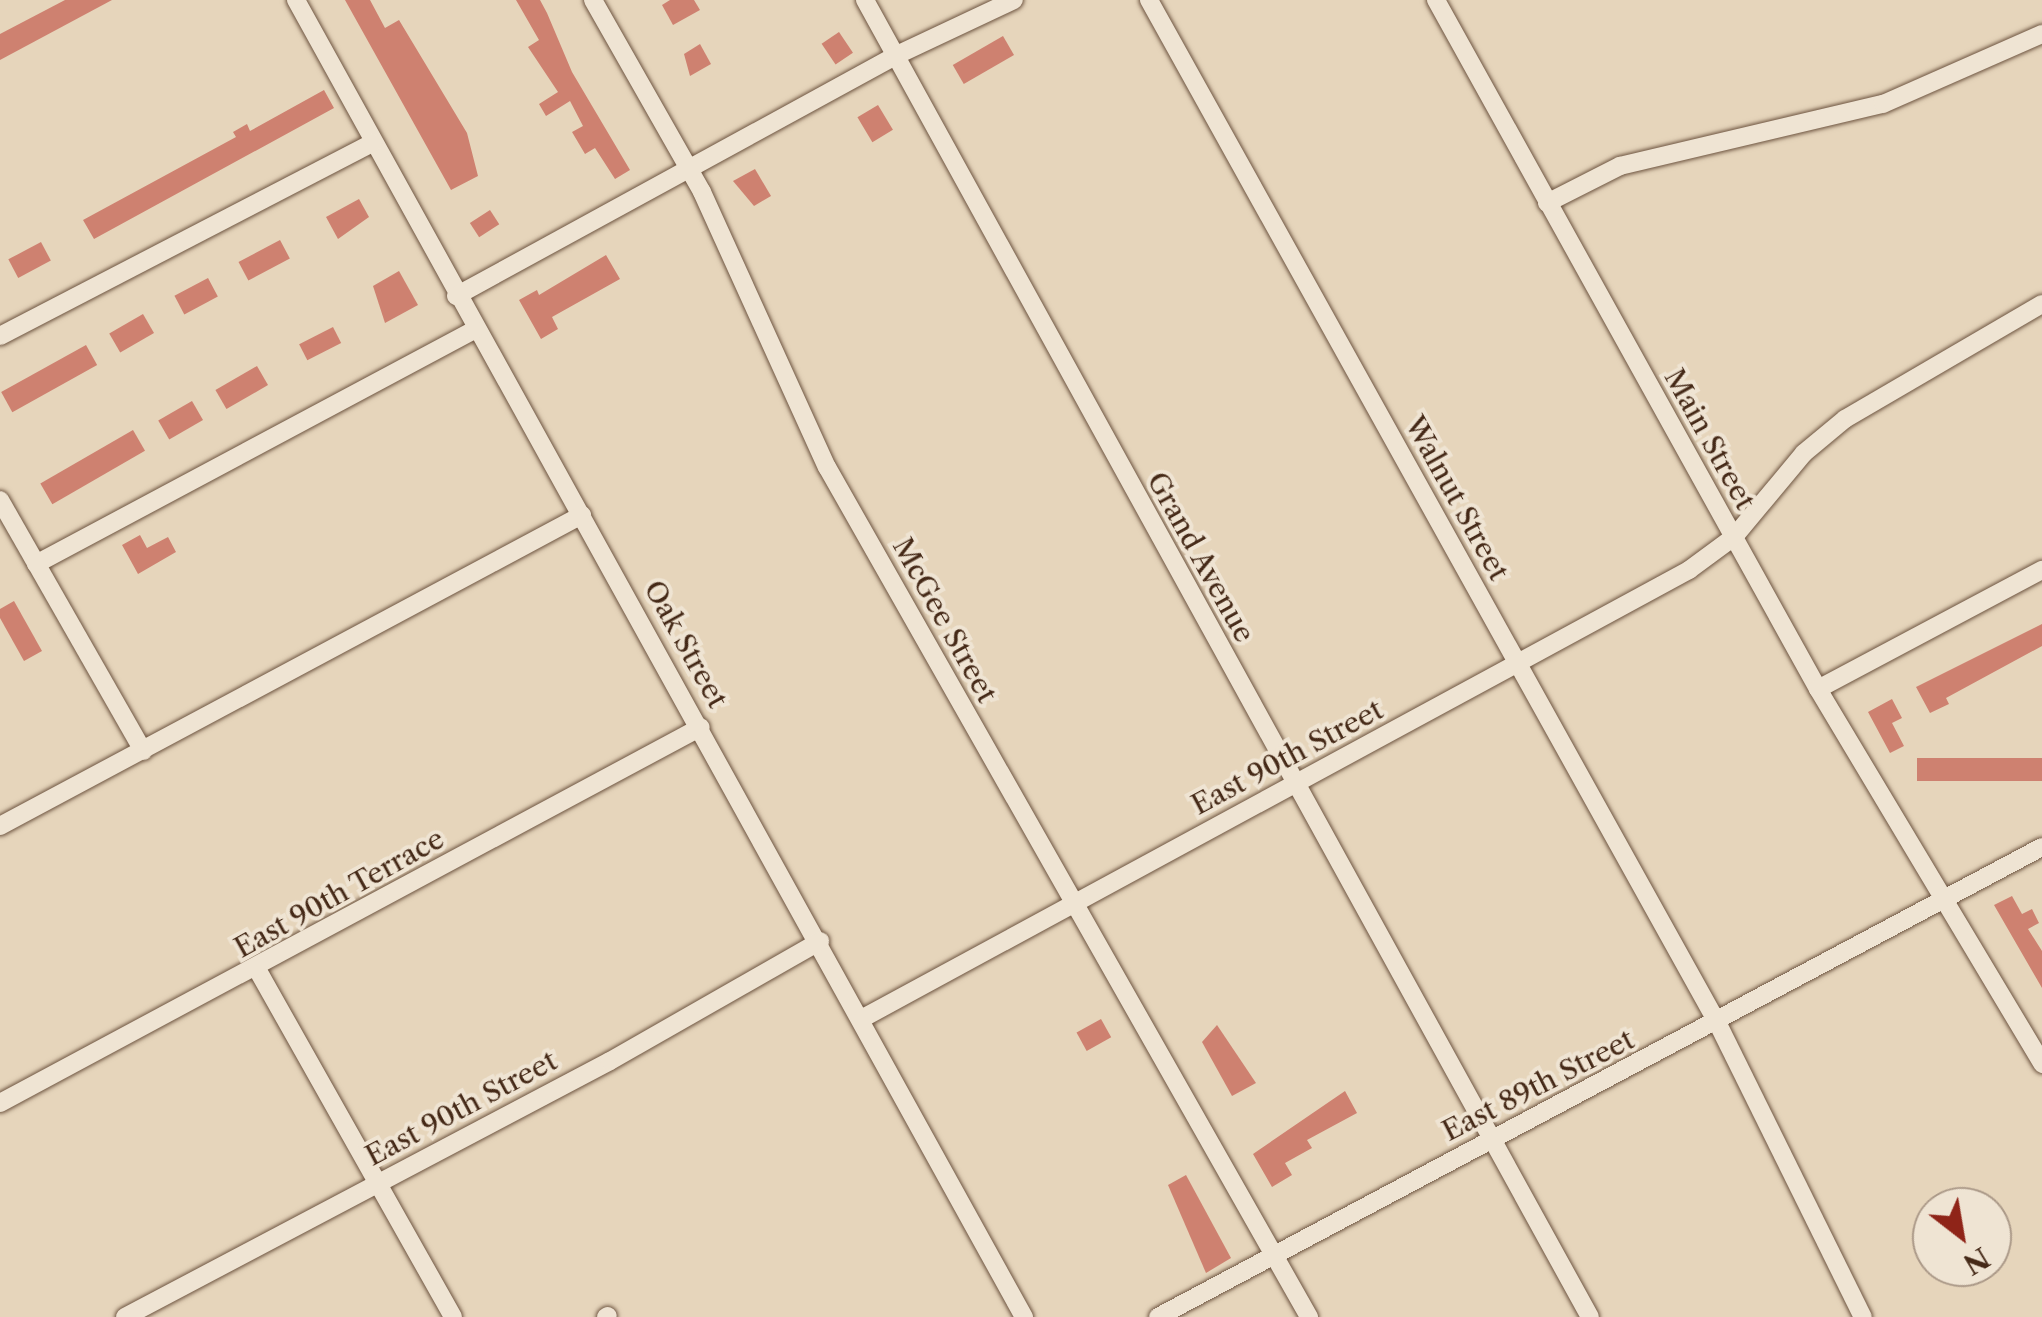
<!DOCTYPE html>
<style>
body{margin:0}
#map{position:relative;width:2042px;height:1317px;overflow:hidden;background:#e6d5bb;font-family:"Libre Caslon Text",serif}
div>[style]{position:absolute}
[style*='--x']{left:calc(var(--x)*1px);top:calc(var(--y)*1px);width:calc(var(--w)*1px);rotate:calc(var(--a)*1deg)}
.building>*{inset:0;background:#ce8170;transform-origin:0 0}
.roads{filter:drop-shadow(0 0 2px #6d5440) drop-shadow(0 0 2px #6d5440)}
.minor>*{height:18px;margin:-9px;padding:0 9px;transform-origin:9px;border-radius:9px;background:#efe4d3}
span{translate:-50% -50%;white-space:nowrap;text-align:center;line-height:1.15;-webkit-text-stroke:8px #efe4d3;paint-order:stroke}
.street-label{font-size:28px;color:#452917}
.north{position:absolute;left:1912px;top:1187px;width:100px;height:100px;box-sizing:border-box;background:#efe4d3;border:2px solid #ab9988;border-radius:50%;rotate:149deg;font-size:28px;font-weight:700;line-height:40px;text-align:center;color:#452917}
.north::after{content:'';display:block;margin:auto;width:35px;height:45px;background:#8f2418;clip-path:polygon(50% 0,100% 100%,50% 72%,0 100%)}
</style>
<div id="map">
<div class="building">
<div style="clip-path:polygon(65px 0,112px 0,0 60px,0 34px)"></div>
<div style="clip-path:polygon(345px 0,370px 0,385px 28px,399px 20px,467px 133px,478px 176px,451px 190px)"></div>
<div style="clip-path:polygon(516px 0,540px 0,547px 13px,572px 72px,630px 170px,615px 179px,595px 148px,585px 154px,572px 132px,583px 126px,570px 101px,546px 116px,539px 104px,558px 92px,528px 47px,539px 40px)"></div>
<div style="clip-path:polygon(670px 0,694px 0,700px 10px,673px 25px,662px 5px)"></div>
<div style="left:839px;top:32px;width:25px;height:21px;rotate:56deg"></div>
<div style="left:1003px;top:36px;width:22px;height:58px;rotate:60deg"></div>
<div style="clip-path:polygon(700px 44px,711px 64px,690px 76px,684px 54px)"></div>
<div style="clip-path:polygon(324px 90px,334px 108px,94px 239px,83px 220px,236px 137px,233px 132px,247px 124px,250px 131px)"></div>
<div style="left:878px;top:105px;width:29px;height:24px;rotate:59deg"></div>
<div style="clip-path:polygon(755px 169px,771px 196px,754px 206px,733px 181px)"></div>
<div style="clip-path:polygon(359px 199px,369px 217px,338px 239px,326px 217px)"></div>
<div style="left:490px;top:210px;width:17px;height:24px;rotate:57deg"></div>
<div style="left:280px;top:240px;width:21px;height:47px;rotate:62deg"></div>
<div style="left:41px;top:242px;width:21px;height:37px;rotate:62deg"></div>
<div style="clip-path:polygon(606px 255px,620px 279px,552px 317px,558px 329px,541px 339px,519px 300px,537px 290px,539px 295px)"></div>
<div style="clip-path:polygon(399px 271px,418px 305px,385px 323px,373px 286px)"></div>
<div style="left:208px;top:278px;width:21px;height:38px;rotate:62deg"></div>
<div style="left:143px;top:314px;width:22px;height:39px;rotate:60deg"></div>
<div style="left:333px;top:327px;width:18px;height:38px;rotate:63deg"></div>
<div style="left:86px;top:345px;width:23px;height:97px;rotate:61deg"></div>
<div style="left:257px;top:366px;width:22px;height:48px;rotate:60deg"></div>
<div style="left:192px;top:401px;width:22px;height:39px;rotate:60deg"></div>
<div style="left:133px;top:430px;width:24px;height:107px;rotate:60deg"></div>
<div style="clip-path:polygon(140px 535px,147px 548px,168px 537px,176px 552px,138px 574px,122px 545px)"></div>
<div style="clip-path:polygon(14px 601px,42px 651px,24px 661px,0 618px,0 609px)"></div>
<div style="clip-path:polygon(2042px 624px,2042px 646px,1946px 698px,1949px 704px,1930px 713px,1916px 687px)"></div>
<div style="clip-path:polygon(1892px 699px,1902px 718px,1892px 723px,1904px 746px,1890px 753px,1868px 712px)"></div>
<div style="left:2042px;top:758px;width:23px;height:125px;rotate:90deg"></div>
<div style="clip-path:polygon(2012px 896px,2022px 914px,2032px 909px,2039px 923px,2028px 929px,2042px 951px,2042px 988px,1994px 905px)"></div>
<div style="left:1101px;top:1019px;width:21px;height:28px;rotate:61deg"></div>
<div style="clip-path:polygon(1217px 1025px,1256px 1083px,1232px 1096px,1202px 1042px)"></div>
<div style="clip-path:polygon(1345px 1091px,1357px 1113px,1307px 1140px,1312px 1148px,1285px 1163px,1292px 1175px,1272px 1187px,1253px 1154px)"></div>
<div style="clip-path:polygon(1186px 1175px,1231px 1258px,1206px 1273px,1168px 1185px)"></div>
</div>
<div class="roads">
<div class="minor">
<div style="--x:296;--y:0;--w:1505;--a:61.07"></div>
<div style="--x:593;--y:0;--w:221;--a:60.4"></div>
<div style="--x:702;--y:192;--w:302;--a:65.6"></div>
<div style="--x:827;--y:467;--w:977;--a:60.44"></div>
<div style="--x:865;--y:0;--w:1503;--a:61.17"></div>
<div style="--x:1149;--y:0;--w:1171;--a:60.94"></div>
<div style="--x:1718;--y:1024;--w:327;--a:63.7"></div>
<div style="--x:1436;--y:0;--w:788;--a:60.99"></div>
<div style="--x:1818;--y:689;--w:437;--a:59.1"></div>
<div style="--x:1547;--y:203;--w:82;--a:-26.9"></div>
<div style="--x:1620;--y:166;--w:270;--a:-13.3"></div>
<div style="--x:1883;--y:104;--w:174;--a:-23.8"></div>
<div style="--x:456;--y:296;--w:503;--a:-28.66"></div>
<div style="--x:897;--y:55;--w:129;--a:-25.2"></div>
<div style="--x:0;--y:336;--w:420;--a:-27.4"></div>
<div style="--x:0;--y:500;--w:289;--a:60.3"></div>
<div style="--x:36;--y:564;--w:497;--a:-28.1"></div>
<div style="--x:1818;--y:689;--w:254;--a:-28"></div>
<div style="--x:0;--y:826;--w:660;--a:-28.12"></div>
<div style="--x:257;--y:969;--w:399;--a:60.6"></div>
<div style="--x:863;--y:1018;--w:940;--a:-28.47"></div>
<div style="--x:1689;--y:570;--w:56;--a:-36.3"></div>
<div style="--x:1734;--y:537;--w:109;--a:-50.2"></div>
<div style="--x:1804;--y:453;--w:53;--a:-39.7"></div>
<div style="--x:1845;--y:419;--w:228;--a:-30.3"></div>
<div style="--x:0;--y:1103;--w:795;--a:-28.21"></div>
<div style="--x:125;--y:1317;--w:548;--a:-27.83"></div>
<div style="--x:610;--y:1061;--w:242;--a:-29.7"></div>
<div style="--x:606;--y:1317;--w:2;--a:-27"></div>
<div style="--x:1158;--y:1317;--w:1001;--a:-28"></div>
</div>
</div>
<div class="street-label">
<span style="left:1710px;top:439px;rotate:61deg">Main Street</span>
<span style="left:1457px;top:498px;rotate:61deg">Walnut Street</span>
<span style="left:1201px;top:557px;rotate:61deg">Grand Avenue</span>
<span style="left:945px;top:620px;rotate:61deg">McGee Street</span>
<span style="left:686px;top:644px;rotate:61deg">Oak Street</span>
<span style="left:1287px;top:757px;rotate:-28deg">East 90th Street</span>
<span style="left:339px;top:893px;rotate:-29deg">East 90th Terrace</span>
<span style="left:1538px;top:1085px;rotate:-27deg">East 89th Street</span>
<span style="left:461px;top:1108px;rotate:-28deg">East 90th Street</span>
</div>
<div class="north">N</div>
</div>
